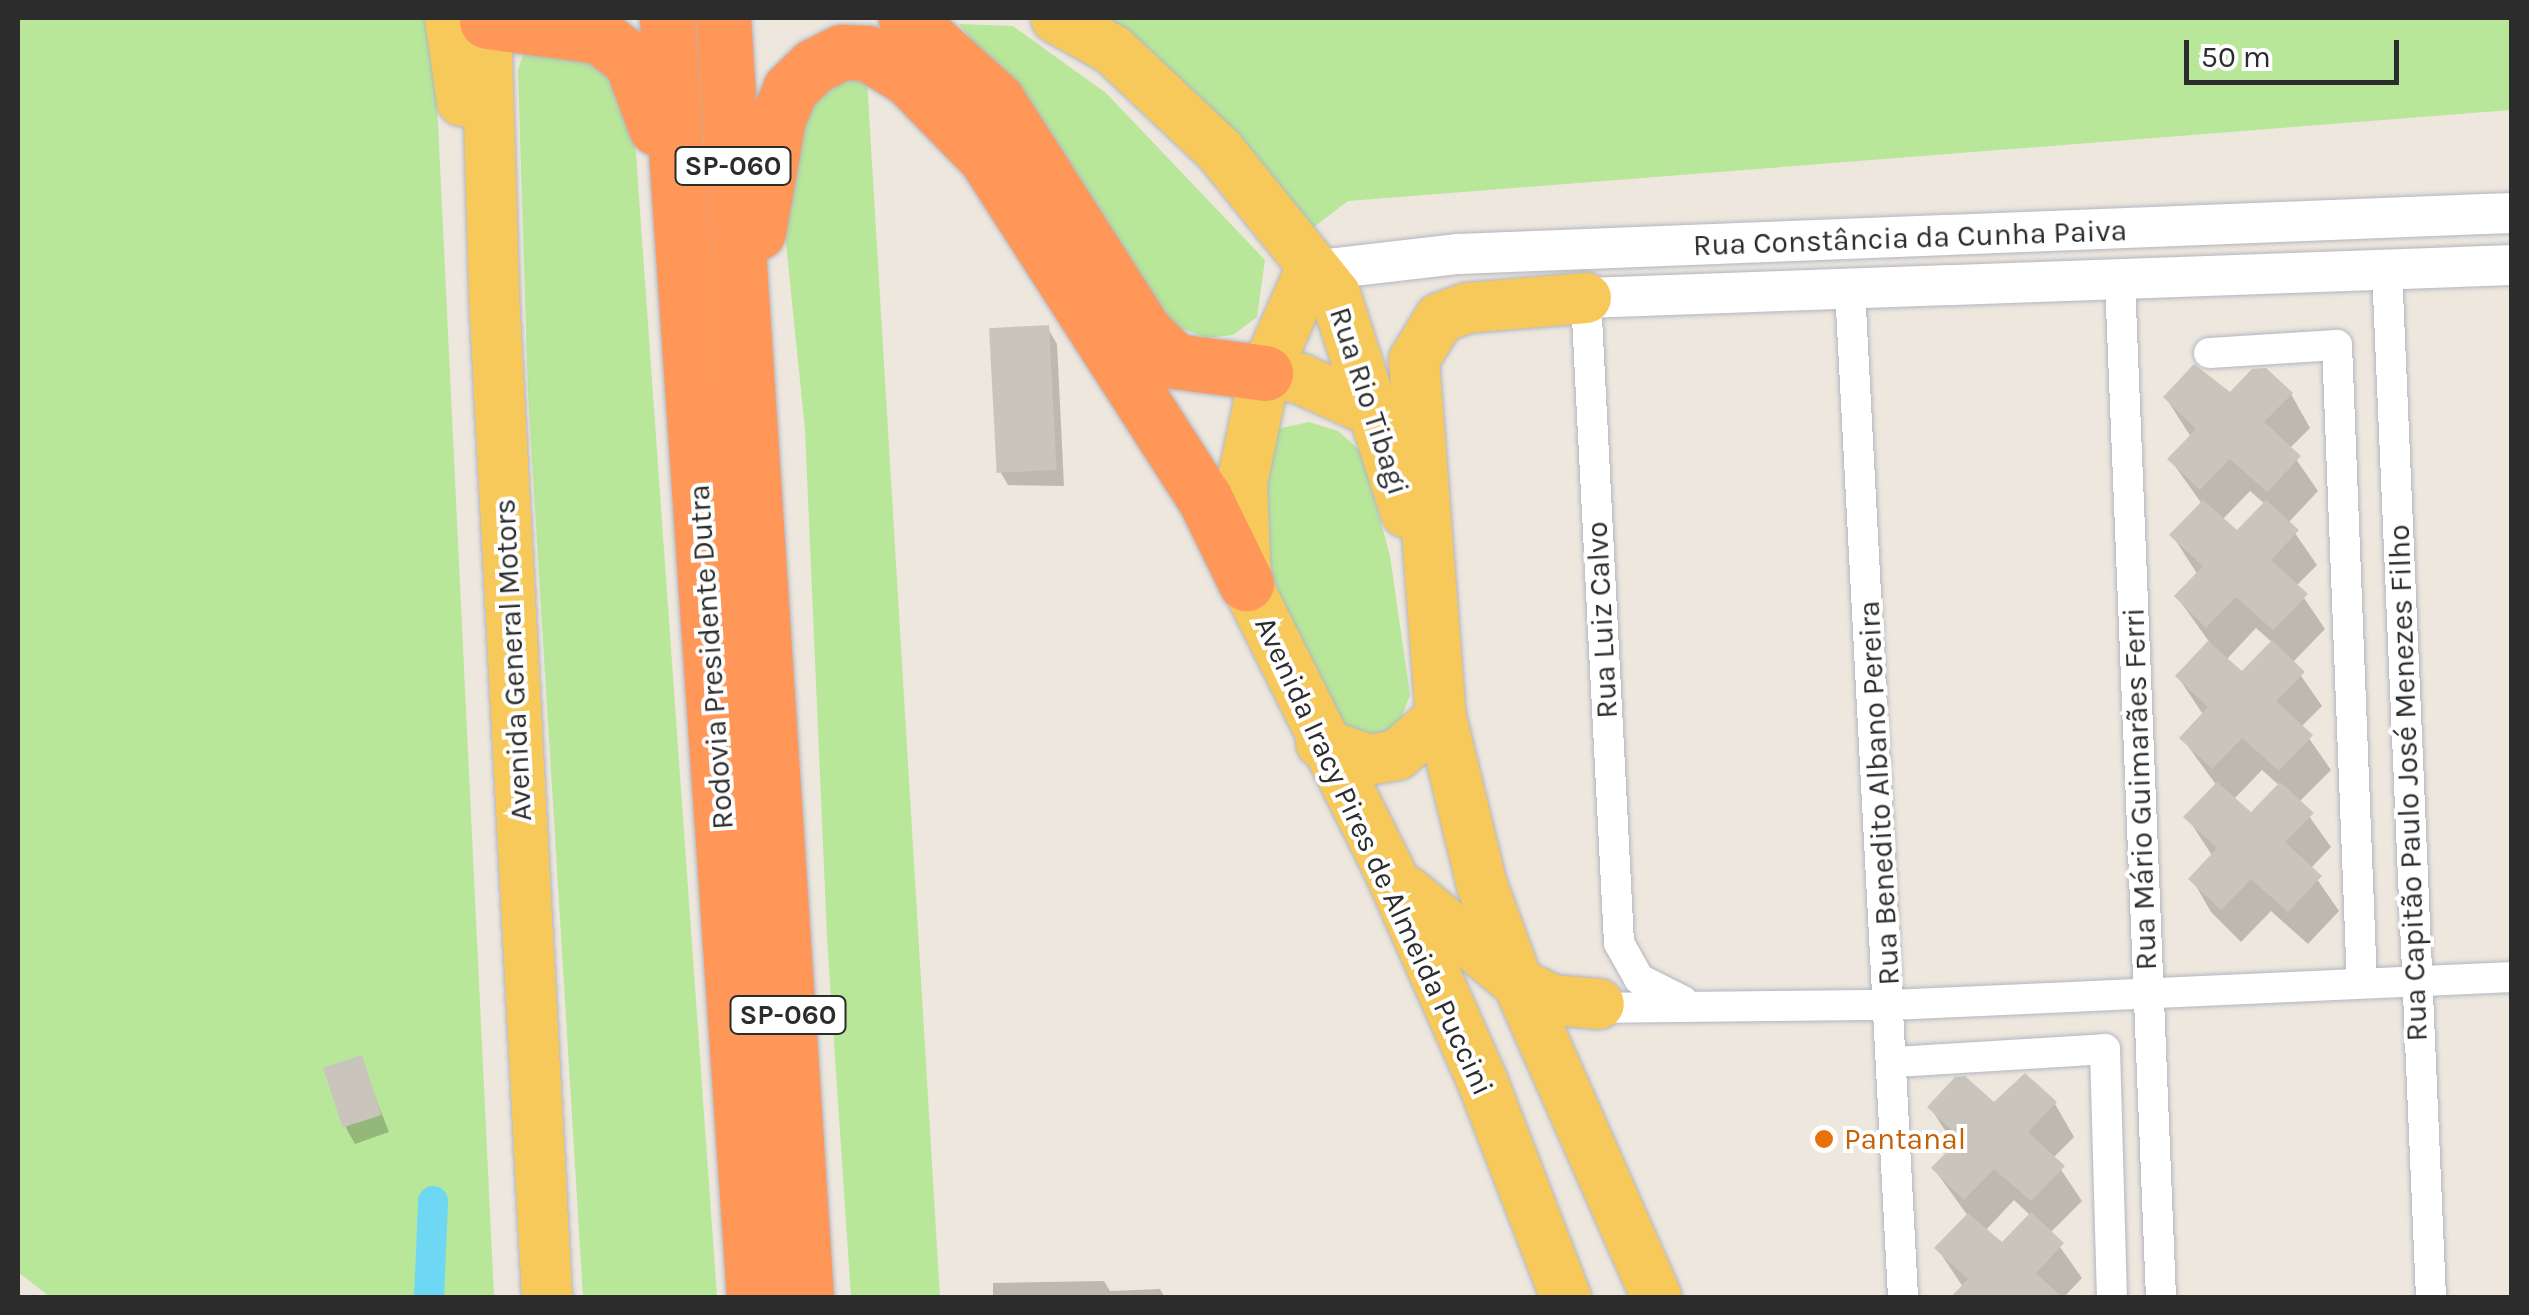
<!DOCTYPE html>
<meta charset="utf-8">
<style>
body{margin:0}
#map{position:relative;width:2529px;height:1315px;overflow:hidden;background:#eee7de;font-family:Karla,sans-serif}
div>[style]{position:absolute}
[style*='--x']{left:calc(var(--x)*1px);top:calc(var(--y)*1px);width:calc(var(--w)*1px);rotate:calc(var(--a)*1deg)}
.green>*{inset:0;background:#b8e799}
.shadow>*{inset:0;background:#0003}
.canal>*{height:30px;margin:-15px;padding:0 15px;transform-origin:15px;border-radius:15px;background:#6ed8f4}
.building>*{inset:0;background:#c9c5bd;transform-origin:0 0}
.roads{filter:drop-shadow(0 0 2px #b2b6c0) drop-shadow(0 0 2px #b2b6c0)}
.minor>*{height:30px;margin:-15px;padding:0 15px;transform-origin:15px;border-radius:15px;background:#fff}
.tertiary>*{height:40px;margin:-20px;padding:0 20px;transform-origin:20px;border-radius:20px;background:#fff}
.primary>*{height:50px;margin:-25px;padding:0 25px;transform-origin:25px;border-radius:25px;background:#f7c95b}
.motorway>*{height:55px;margin:-27.5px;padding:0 27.5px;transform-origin:27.5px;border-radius:27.5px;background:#ff9759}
.dots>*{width:28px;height:28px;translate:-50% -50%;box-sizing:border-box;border:5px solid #fff;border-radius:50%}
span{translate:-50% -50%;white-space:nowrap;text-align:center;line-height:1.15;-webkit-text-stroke:8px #fff;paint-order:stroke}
.shield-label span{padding:2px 8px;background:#fff;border:2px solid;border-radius:8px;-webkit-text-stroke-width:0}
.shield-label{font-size:28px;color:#2c2c2c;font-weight:700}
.street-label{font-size:30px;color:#2c2c2c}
.food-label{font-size:30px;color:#c56008}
.left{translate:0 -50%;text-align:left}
.frame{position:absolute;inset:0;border:20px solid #2c2c2c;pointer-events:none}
.scale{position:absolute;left:2184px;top:40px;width:215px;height:45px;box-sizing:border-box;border:5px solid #2c2c2c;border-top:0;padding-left:12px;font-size:30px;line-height:35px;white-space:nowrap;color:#2c2c2c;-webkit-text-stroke:8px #fff;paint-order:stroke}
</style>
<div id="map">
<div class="green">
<div style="clip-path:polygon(18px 18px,433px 18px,494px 1297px,50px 1297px,18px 1272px)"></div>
<div style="clip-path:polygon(1100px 18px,2511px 18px,2511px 110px,1348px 201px,1310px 230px)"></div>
<div style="clip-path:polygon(959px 24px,1013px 26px,1106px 93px,1265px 260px,1257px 317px,1233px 335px,1206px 338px,1169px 323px,1046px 136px)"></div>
<div style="clip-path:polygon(555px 37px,624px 77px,636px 155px,717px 1297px,583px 1297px,528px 394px,518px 70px,525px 49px)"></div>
<div style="clip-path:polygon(847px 76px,867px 80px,940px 1297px,851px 1297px,827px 937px,805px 430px,782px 204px,788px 127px,821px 83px)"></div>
<div style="clip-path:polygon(1309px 422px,1338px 431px,1362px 452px,1390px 556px,1410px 695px,1397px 729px,1377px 736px,1351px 734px,1334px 714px,1270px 594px,1263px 459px,1277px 429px)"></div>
</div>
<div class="shadow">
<div style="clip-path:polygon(1047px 327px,1057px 344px,1064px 486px,1008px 485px,998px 468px)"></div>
<div style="clip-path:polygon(evenodd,2291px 394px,2310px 428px,2289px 449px,2318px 491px,2288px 523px,2317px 565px,2296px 586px,2325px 629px,2292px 663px,2322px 706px,2301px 727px,2331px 770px,2299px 802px,2331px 847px,2310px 869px,2339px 911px,2308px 944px,2271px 911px,2241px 942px,2211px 912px,2192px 879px,2213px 857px,2187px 817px,2217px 786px,2182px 738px,2204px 716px,2178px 677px,2210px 643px,2177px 597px,2198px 575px,2172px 535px,2202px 504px,2170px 459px,2191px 437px,2166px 398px,2291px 394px,2250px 491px,2265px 504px,2237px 533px,2222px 520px,2250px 491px,2291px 394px,2256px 628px,2273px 643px,2242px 674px,2226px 660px,2256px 628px,2291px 394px,2262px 770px,2280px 786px,2251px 815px,2233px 800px,2262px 770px)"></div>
<div style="clip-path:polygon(360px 1058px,389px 1132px,355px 1144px,346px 1128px)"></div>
<div style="clip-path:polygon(evenodd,2055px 1104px,2074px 1137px,2053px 1158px,2082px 1201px,2050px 1233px,2082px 1278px,2063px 1298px,1953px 1298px,1963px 1287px,1937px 1248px,1968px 1216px,1934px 1169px,1955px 1146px,1930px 1107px,2055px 1104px,2014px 1200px,2031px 1216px,2002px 1246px,1985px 1231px,2014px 1200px)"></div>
<div style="clip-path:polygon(1104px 1281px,1110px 1291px,1160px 1289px,1165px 1298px,993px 1298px,993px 1283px)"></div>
</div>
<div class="canal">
<div style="--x:429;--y:1298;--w:97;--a:-87.6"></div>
</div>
<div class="building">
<div style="left:1049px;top:325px;width:145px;height:60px;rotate:87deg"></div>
<div style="clip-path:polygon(2194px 364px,2230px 392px,2252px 369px,2266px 368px,2293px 393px,2264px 422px,2301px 456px,2267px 492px,2230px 459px,2200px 490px,2167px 459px,2196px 429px,2163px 397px)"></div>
<div style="clip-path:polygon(2203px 500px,2237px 530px,2266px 500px,2299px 530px,2271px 560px,2308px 594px,2273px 630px,2236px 597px,2206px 628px,2174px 596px,2203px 566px,2169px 535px)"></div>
<div style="clip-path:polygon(2272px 640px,2305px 672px,2276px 701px,2313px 735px,2279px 771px,2242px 738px,2212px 769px,2179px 738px,2208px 707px,2175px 676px,2208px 641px,2242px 671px)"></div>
<div style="clip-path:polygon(2217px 782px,2251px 812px,2280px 782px,2314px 813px,2285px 842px,2322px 876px,2288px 912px,2251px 879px,2221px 910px,2188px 879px,2217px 848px,2183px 817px)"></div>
<div style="left:362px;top:1055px;width:63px;height:41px;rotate:72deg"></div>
<div style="clip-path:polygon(2025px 1073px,2057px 1102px,2028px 1132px,2065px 1166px,2031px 1201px,1994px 1169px,1964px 1200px,1931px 1168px,1960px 1138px,1927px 1107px,1955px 1077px,1965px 1076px,1994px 1102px)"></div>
<div style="clip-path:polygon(2031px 1212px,2064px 1243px,2036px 1273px,2063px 1298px,1950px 1298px,1968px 1279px,1934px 1248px,1968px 1213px,2002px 1242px)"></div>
</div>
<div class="roads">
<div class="minor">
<div style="--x:2387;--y:269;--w:1030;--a:87.55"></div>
<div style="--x:2120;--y:281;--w:1018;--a:87.69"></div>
<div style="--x:1850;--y:289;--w:1010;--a:86.99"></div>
<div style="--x:1586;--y:298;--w:646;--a:87.07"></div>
<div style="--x:1619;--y:943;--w:41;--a:60.9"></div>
<div style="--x:1639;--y:979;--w:49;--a:26.6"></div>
<div style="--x:2209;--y:353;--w:128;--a:-3.6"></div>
<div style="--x:2337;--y:345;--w:639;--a:87.76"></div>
<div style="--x:1586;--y:1008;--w:305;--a:-0.6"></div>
<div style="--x:1891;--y:1005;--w:622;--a:-2.58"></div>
<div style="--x:1894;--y:1062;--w:211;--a:-3.5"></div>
<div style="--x:2105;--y:1049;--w:249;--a:88.4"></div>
</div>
<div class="tertiary">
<div style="--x:1310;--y:271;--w:149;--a:-6.6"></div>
<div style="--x:1458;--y:254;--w:1055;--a:-2.23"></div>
<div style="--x:1586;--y:298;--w:927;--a:-2.04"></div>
</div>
<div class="primary">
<div style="--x:450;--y:18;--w:84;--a:81.8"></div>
<div style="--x:486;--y:18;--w:296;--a:88.3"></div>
<div style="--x:495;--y:314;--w:985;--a:86.97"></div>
<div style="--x:1056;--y:18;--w:65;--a:29.3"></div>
<div style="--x:1113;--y:50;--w:147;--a:43.3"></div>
<div style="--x:1220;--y:151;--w:184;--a:51.2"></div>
<div style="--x:1335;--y:294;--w:230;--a:72"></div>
<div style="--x:1310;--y:271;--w:111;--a:113.8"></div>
<div style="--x:1265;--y:373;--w:112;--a:101.8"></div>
<div style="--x:1242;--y:483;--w:100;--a:87.7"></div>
<div style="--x:1246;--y:583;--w:318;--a:63.5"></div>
<div style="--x:1388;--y:868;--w:232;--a:66.1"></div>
<div style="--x:1482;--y:1080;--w:234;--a:68.9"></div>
<div style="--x:1586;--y:298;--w:119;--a:175.2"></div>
<div style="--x:1467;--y:308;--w:29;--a:160"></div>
<div style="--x:1440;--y:318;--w:49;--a:121.8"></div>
<div style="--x:1414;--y:360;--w:358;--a:85.7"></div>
<div style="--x:1441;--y:717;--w:173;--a:76.3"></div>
<div style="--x:1482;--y:885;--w:104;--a:69.8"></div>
<div style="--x:1518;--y:983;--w:344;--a:66.2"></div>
<div style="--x:1265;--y:373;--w:36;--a:9"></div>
<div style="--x:1301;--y:379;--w:82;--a:24.4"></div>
<div style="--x:1321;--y:743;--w:51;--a:19.5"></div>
<div style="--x:1369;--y:760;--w:28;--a:-10"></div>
<div style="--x:1397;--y:755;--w:58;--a:-40.8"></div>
<div style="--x:1407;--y:891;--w:144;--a:39.7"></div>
<div style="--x:1518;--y:983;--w:39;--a:26"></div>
<div style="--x:1553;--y:1000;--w:46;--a:5"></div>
</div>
<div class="motorway">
<div style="--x:667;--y:18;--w:1283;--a:86.11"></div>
<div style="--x:723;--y:18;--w:1283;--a:86.29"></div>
<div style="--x:906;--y:18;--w:122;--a:42"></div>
<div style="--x:997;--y:100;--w:274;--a:57.5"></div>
<div style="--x:1144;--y:331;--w:43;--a:44.1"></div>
<div style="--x:1175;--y:361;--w:91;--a:7.6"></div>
<div style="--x:487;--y:21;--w:113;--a:7.6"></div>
<div style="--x:599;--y:36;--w:40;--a:37"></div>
<div style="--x:631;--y:60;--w:72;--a:69.8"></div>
<div style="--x:758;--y:232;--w:115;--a:-80"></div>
<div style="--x:778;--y:119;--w:32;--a:-68"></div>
<div style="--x:790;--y:89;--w:33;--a:-44"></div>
<div style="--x:814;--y:66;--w:31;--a:-27"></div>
<div style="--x:842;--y:52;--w:25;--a:2"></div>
<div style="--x:867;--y:53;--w:48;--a:31.4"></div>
<div style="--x:908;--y:78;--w:112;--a:45.7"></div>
<div style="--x:986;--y:158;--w:403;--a:57.3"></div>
<div style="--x:1204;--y:497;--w:96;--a:64"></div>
</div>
</div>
<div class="dots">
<div style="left:1824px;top:1139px;background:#e8710a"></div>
</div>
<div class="shield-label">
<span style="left:733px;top:166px">SP-060</span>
<span style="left:788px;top:1015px">SP-060</span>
</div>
<div class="street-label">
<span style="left:1910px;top:238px;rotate:-2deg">Rua Constância da Cunha Paiva</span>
<span style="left:1369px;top:401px;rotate:72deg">Rua Rio Tibagi</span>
<span style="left:1602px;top:620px;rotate:-93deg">Rua Luiz Calvo</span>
<span style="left:711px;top:657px;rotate:-94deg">Rodovia Presidente Dutra</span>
<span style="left:513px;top:660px;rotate:-93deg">Avenida General Motors</span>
<span style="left:2408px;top:783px;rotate:-92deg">Rua Capitão Paulo José Menezes Filho</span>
<span style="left:2140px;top:789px;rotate:-92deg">Rua Mário Guimarães Ferri</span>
<span style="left:1879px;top:793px;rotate:-93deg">Rua Benedito Albano Pereira</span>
<span style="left:1374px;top:856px;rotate:65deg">Avenida Iracy Pires de Almeida Puccini</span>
</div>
<div class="food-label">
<span class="left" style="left:1844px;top:1139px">Pantanal</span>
</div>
<div class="frame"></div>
<div class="scale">50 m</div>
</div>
